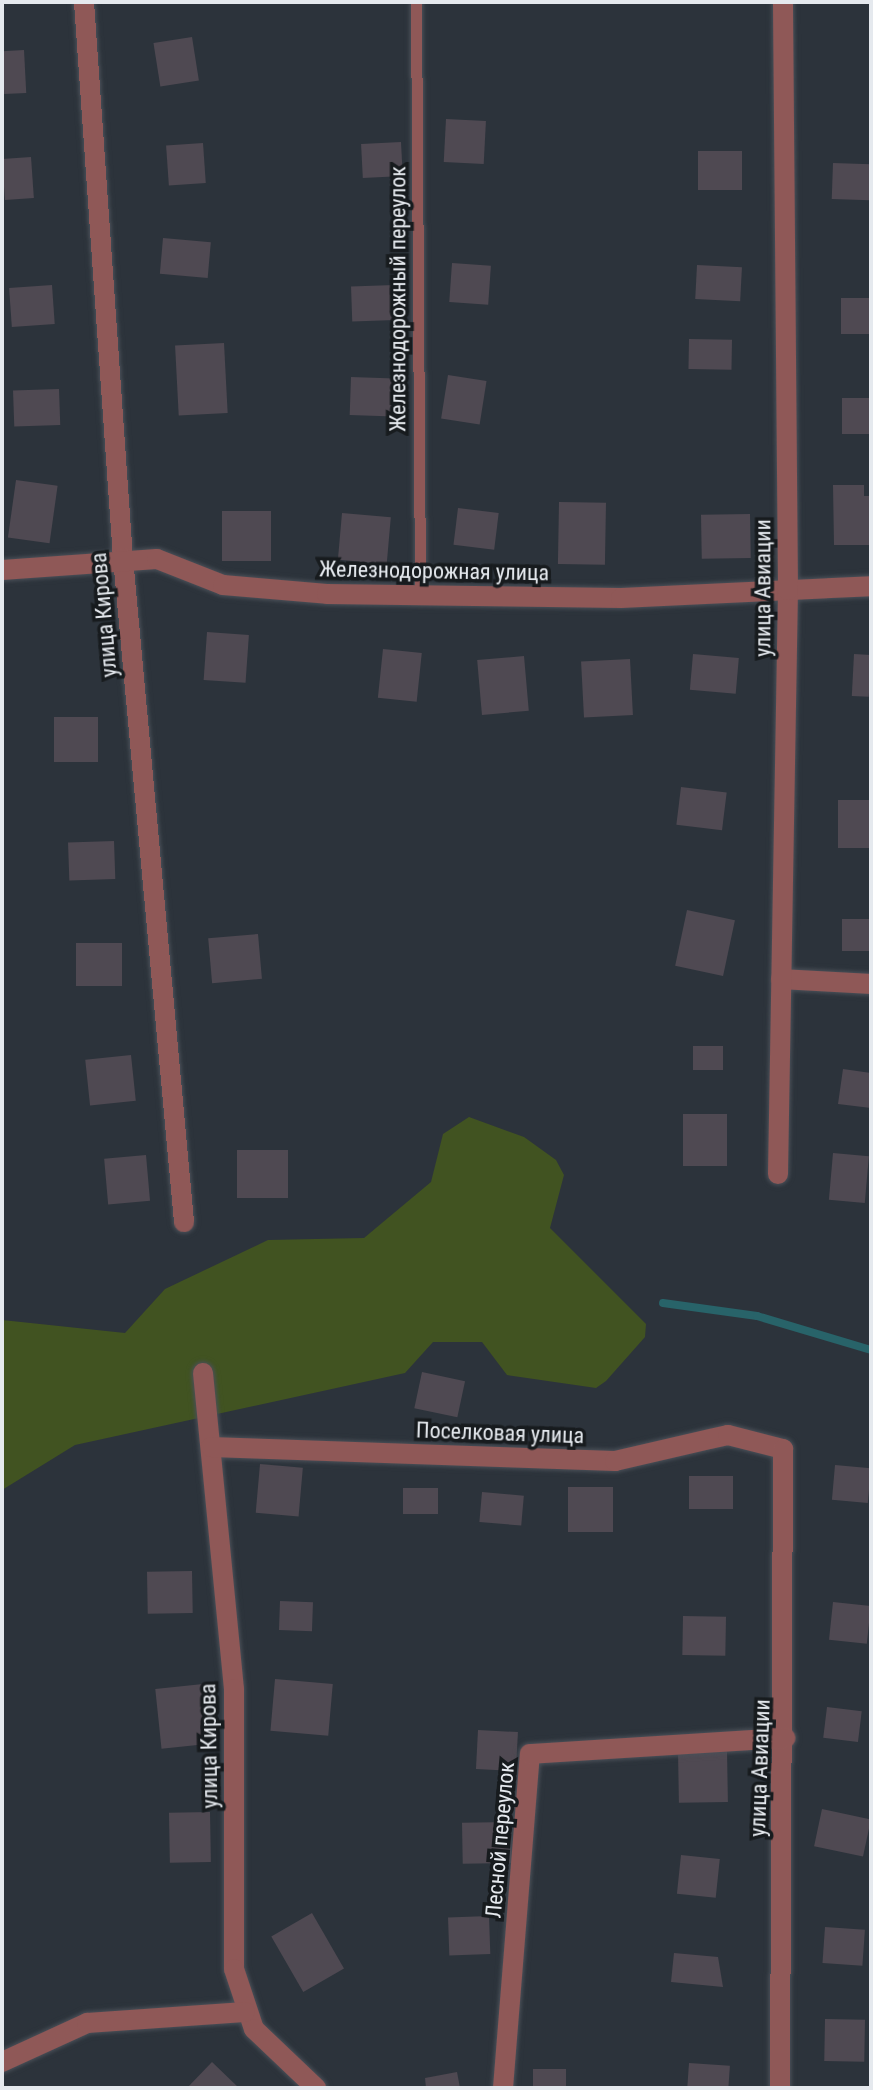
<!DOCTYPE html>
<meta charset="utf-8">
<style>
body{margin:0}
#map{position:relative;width:873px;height:2090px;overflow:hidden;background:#2c333b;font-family:"Roboto Condensed",sans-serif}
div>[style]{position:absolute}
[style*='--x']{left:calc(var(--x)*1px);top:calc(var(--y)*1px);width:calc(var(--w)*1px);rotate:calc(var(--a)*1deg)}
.green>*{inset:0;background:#415321}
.stream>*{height:8px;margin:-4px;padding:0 4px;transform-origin:4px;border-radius:4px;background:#286369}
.building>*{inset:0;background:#4f4952;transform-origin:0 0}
.roads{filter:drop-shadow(0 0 2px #4a5058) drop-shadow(0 0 2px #4a5058)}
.lane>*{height:11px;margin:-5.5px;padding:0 5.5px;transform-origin:5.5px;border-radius:5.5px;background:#8f5857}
.street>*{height:20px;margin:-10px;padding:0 10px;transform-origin:10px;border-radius:10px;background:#8f5857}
span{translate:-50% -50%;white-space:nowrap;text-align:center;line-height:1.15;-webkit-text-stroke:7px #171b1e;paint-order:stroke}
.street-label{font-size:22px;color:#e5e9ee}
.frame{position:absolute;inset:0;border:4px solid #e5e9ee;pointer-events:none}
</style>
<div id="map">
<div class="green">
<div style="clip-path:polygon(469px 1117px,524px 1137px,556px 1160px,564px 1175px,550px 1228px,646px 1324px,645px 1337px,606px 1381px,596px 1388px,507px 1375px,482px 1342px,433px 1342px,405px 1373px,75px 1445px,2px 1490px,2px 1320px,125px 1333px,165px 1289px,268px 1240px,364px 1238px,431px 1182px,443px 1134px)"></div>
</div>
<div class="stream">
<div style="--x:663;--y:1303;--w:95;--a:7.9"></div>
<div style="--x:757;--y:1316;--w:119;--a:16.6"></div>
</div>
<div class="building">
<div style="left:192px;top:37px;width:44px;height:39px;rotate:81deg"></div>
<div style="left:24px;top:50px;width:43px;height:22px;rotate:87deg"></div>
<div style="left:446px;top:119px;width:40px;height:43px;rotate:3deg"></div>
<div style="left:401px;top:142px;width:34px;height:40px;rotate:87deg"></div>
<div style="left:203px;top:143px;width:40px;height:37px;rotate:86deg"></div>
<div style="left:698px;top:151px;width:44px;height:39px"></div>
<div style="left:31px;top:157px;width:41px;height:29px;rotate:86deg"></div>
<div style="left:833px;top:163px;width:38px;height:36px;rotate:2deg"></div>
<div style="left:163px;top:238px;width:48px;height:36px;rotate:5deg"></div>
<div style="left:452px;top:263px;width:39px;height:39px;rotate:4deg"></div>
<div style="left:697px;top:265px;width:45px;height:34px;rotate:3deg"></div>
<div style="left:52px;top:285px;width:39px;height:43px;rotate:86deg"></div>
<div style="left:394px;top:285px;width:35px;height:43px;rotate:88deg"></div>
<div style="left:841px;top:298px;width:30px;height:36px"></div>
<div style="left:689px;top:339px;width:43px;height:30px;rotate:1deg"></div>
<div style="left:224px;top:343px;width:70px;height:49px;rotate:87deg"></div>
<div style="left:448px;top:375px;width:39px;height:44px;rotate:9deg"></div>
<div style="left:351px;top:377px;width:51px;height:38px;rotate:2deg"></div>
<div style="left:59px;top:389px;width:36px;height:46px;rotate:88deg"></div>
<div style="left:871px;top:398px;width:36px;height:29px;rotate:90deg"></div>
<div style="left:16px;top:480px;width:42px;height:58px;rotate:8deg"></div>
<div style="clip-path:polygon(833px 485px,864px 485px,864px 496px,871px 496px,871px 545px,834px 545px)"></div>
<div style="left:559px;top:502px;width:47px;height:62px;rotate:1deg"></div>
<div style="left:458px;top:508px;width:41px;height:37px;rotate:7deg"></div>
<div style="left:222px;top:511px;width:49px;height:50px"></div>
<div style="left:342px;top:513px;width:49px;height:47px;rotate:5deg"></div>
<div style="left:750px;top:514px;width:44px;height:49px;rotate:89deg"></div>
<div style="left:207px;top:632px;width:42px;height:48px;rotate:4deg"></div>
<div style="left:383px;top:649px;width:39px;height:49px;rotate:6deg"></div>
<div style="left:693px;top:654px;width:46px;height:36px;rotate:5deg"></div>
<div style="left:854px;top:654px;width:17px;height:42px;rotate:3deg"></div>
<div style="left:524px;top:656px;width:55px;height:47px;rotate:85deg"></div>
<div style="left:630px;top:659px;width:56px;height:49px;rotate:87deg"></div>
<div style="left:54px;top:717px;width:44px;height:45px"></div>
<div style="left:681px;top:787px;width:46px;height:38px;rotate:7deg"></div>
<div style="left:838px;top:800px;width:33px;height:48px"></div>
<div style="left:114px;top:841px;width:38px;height:46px;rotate:88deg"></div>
<div style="left:687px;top:910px;width:49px;height:57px;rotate:12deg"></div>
<div style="left:842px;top:919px;width:29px;height:32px"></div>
<div style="left:258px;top:934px;width:45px;height:50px;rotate:85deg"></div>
<div style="left:122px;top:943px;width:43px;height:46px;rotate:90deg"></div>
<div style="left:693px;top:1046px;width:30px;height:24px"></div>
<div style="left:131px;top:1055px;width:46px;height:46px;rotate:84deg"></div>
<div style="clip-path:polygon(843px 1069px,871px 1073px,871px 1108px,838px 1104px)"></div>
<div style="left:683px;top:1114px;width:44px;height:52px"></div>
<div style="left:237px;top:1150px;width:51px;height:48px"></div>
<div style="left:833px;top:1153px;width:36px;height:47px;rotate:5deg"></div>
<div style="left:146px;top:1155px;width:46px;height:42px;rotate:85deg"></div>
<div style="left:422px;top:1372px;width:44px;height:37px;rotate:12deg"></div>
<div style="left:260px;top:1464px;width:43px;height:49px;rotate:5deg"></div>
<div style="left:835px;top:1465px;width:36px;height:35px;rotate:5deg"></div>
<div style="left:689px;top:1476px;width:44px;height:33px"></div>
<div style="left:568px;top:1487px;width:45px;height:45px"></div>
<div style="left:403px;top:1488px;width:35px;height:26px"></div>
<div style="left:482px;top:1492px;width:42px;height:30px;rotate:5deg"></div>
<div style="left:192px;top:1571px;width:42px;height:45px;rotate:89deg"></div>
<div style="left:280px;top:1601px;width:33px;height:29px;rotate:2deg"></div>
<div style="left:833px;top:1602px;width:38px;height:38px;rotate:6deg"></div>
<div style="left:683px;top:1616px;width:43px;height:39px;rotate:1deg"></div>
<div style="left:275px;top:1679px;width:58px;height:52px;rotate:5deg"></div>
<div style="left:203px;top:1684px;width:60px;height:48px;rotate:84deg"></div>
<div style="left:827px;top:1707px;width:35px;height:31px;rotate:7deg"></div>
<div style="left:478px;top:1730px;width:40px;height:39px;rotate:3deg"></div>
<div style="left:727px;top:1750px;width:52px;height:49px;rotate:89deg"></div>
<div style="left:822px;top:1809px;width:50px;height:38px;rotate:12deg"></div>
<div style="left:210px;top:1812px;width:50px;height:41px;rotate:89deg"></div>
<div style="left:511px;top:1822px;width:41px;height:49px;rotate:89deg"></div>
<div style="left:681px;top:1855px;width:39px;height:39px;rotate:6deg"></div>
<div style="left:312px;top:1913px;width:64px;height:47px;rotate:60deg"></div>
<div style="left:489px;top:1916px;width:38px;height:41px;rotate:88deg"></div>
<div style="left:825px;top:1927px;width:40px;height:36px;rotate:4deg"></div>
<div style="clip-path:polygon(674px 1953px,718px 1957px,723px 1987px,671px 1982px)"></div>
<div style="left:825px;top:2019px;width:40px;height:42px;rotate:1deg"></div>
<div style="clip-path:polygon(212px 2062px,239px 2088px,187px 2088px)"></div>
<div style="left:689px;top:2063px;width:41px;height:25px;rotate:4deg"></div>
<div style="left:533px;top:2069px;width:33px;height:19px"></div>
<div style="clip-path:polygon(457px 2072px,460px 2088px,426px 2088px,425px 2078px)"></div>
</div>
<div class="roads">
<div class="lane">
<div style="--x:416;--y:2;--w:593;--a:89.61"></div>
</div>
<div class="street">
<div style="--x:84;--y:2;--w:557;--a:85.99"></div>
<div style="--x:123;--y:558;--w:667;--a:84.75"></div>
<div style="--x:2;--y:570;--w:155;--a:-4.1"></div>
<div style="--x:157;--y:559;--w:71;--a:21.5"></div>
<div style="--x:223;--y:585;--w:104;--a:4.9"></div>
<div style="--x:327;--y:594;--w:294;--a:0.8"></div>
<div style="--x:621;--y:598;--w:250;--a:-2.7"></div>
<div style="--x:781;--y:979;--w:90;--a:3.2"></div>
<div style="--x:778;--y:1174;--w:584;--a:-89.02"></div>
<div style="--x:788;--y:590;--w:588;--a:-90.49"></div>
<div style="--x:203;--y:1373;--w:318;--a:84.4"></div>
<div style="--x:234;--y:1689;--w:280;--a:90"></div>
<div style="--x:234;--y:1969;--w:63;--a:71.6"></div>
<div style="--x:254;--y:2029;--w:86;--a:43.6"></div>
<div style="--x:211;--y:1447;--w:404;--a:2"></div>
<div style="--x:615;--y:1461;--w:116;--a:-13"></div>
<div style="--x:728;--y:1435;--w:57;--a:14.3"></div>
<div style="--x:783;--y:1449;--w:639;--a:90.27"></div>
<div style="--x:2;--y:2062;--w:94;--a:-24.6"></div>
<div style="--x:87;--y:2023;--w:158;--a:-4"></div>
<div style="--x:503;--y:2088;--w:335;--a:-85.4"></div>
<div style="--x:530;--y:1754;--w:256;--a:-3.6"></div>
</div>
</div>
<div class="street-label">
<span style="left:398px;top:299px;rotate:-90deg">Железнодорожный переулок</span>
<span style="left:434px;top:571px;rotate:1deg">Железнодорожная улица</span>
<span style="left:763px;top:588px;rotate:-90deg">улица Авиации</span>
<span style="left:104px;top:615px;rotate:-95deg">улица Кирова</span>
<span style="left:500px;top:1433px;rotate:2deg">Поселковая улица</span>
<span style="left:209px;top:1746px;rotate:-91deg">улица Кирова</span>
<span style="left:760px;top:1768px;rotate:-88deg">улица Авиации</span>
<span style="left:500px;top:1840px;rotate:-85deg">Лесной переулок</span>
</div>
<div class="frame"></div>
</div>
